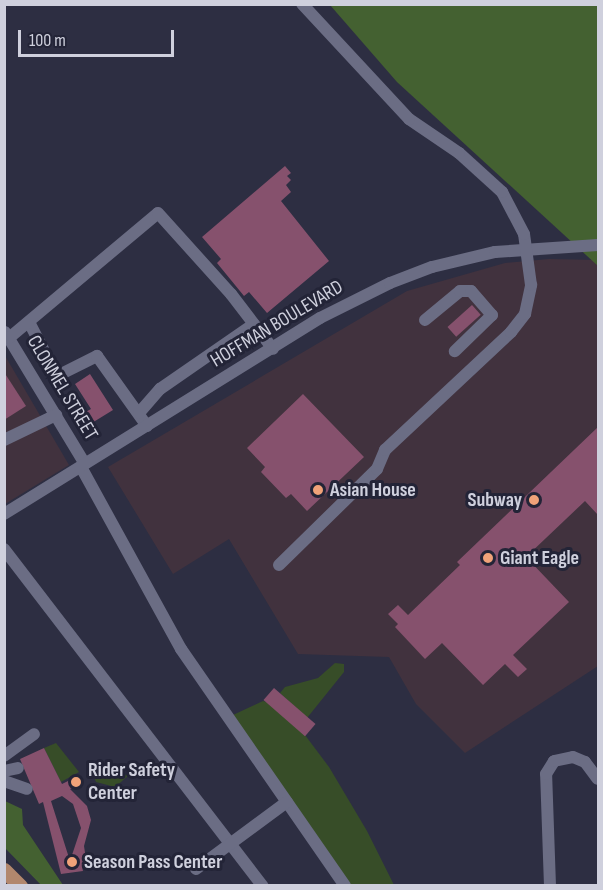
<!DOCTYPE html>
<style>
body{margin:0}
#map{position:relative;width:603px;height:890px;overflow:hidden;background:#2d2e42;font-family:"Sofia Sans Condensed",sans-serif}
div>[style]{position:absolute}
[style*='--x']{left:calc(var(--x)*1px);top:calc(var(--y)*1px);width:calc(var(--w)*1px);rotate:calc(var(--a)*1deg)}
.commercial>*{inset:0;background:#41323e}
.green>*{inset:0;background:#374d28}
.forest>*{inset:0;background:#446131}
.building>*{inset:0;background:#86516d;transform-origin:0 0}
.minor>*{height:12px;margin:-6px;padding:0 6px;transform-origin:6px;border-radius:6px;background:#6b6d84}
.major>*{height:15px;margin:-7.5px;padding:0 7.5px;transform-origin:7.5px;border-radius:7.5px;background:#b2876d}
.dots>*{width:16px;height:16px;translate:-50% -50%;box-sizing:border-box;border:3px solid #232437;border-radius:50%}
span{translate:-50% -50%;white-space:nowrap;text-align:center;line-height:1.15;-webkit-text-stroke:6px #232437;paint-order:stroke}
.street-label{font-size:20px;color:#cfd0dd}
.poi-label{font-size:20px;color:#cfd0dd;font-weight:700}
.left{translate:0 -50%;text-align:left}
.right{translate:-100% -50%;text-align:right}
.frame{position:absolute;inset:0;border:6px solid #cfd0dd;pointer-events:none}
.scale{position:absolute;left:18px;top:30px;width:156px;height:27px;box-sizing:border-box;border:3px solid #cfd0dd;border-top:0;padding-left:8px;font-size:18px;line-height:21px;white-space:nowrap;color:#cfd0dd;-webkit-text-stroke:4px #232437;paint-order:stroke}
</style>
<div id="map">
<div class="commercial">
<div style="clip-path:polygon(549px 259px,598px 260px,598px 666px,465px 753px,416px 704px,389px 657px,298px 654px,229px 539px,173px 574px,108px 467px,407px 291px,505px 263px)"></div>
<div style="clip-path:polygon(4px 354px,69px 465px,5px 504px,4px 504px)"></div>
</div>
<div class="green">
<div style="clip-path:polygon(335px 663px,344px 664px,344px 672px,307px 718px,280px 693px,285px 687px,318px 678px)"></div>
<div style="clip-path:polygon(263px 701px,273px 704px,299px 727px,329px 767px,367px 831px,394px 885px,351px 885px,233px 715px)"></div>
<div style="clip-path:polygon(56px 743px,79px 772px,61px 782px,44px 748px)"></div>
<div style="clip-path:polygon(90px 768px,112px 768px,128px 776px,115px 787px,96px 782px)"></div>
</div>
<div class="forest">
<div style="clip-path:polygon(330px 5px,598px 5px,598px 266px,397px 82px)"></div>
<div style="clip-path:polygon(5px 801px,22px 809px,23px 825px,63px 885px,41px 885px,5px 848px)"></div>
</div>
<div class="building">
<div style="clip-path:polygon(285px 166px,291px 173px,287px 176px,291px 180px,286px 185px,291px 192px,281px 201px,329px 261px,267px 313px,249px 292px,244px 296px,217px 263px,221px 259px,202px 237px)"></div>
<div style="left:472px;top:305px;width:13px;height:33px;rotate:48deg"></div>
<div style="clip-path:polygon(4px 372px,26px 406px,4px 420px)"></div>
<div style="clip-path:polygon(90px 374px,113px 410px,87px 426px,80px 415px,91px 409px,75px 384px)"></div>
<div style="clip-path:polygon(303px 394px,364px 457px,307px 511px,291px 494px,286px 498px,261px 472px,265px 467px,247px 448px)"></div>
<div style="clip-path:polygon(598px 427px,598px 515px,585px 501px,526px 557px,569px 602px,513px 655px,527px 669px,518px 677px,505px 664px,483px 685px,442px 643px,425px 659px,395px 627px,398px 624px,388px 614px,398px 605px,408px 615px,460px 565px,457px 562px)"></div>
<div style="left:274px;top:688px;width:55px;height:16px;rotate:41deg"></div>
<div style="clip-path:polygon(evenodd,44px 748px,62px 784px,76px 777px,80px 784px,70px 789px,87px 806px,91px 820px,84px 846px,87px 866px,82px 867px,83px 871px,61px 874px,43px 802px,39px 804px,20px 759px,44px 748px,62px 796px,73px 804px,81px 828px,70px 861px,51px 801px,62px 796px)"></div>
</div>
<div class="minor">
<div style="--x:425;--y:320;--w:45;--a:-39.6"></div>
<div style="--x:460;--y:291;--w:11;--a:0"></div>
<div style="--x:471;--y:291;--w:32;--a:49"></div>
<div style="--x:492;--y:315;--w:52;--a:135.8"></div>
<div style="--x:29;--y:322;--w:61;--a:62.6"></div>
<div style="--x:57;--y:376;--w:45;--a:-26.6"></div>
<div style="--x:97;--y:356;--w:86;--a:54.5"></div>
<div style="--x:5;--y:332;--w:154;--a:58.8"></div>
<div style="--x:9;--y:338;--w:194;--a:-40"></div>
<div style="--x:158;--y:213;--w:109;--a:48"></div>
<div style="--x:231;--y:294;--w:69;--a:52.6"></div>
<div style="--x:139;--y:413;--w:32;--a:-49"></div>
<div style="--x:160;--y:389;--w:114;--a:-34.7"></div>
<div style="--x:4;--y:440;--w:58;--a:-25.7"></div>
<div style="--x:81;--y:467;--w:208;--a:61.2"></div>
<div style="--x:181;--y:649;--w:288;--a:55.3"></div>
<div style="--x:4;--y:514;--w:372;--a:-31.8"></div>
<div style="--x:320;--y:318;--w:78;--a:-26.6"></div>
<div style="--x:390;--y:283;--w:45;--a:-20.9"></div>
<div style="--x:432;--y:267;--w:65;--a:-13.4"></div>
<div style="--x:495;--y:252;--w:103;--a:-3.9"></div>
<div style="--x:4;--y:549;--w:425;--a:52.5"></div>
<div style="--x:279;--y:565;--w:137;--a:-44.4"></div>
<div style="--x:377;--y:469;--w:21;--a:-67"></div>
<div style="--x:385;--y:450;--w:173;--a:-43.1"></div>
<div style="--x:511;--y:332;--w:23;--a:-52"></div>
<div style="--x:525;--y:314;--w:30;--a:-78"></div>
<div style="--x:531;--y:285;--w:51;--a:-97.8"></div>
<div style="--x:524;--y:234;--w:47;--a:-117.6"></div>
<div style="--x:502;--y:192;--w:58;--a:-137.8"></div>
<div style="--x:459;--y:153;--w:60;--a:-145.8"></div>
<div style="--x:409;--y:119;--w:157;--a:-132.9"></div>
<div style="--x:4;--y:756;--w:37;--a:-36"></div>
<div style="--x:4;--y:771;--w:14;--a:-12"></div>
<div style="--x:4;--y:781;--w:24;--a:19"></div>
<div style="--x:196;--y:869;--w:113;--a:-36.4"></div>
<div style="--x:550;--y:886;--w:112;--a:-92"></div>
<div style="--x:546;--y:774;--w:15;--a:-58"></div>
<div style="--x:554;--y:761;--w:19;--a:-12"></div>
<div style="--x:573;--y:757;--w:13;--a:23"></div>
<div style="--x:585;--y:762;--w:21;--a:53"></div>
</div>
<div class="major">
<div style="--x:4;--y:870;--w:23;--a:45"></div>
</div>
<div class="dots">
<div style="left:318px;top:490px;background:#f0a279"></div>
<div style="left:534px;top:500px;background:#f0a279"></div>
<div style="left:488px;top:558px;background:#f0a279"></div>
<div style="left:76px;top:782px;background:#f0a279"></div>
<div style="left:72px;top:862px;background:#f0a279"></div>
</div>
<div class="street-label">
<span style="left:277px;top:324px;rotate:-31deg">HOFFMAN BOULEVARD</span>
<span style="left:62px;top:388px;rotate:59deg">CLONMEL STREET</span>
</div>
<div class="poi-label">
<span class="left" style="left:330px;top:490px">Asian House</span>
<span class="right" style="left:522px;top:500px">Subway</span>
<span class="left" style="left:500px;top:558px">Giant Eagle</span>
<span class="left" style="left:88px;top:782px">Rider Safety<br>Center</span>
<span class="left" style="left:84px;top:862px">Season Pass Center</span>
</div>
<div class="frame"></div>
<div class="scale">100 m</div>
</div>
